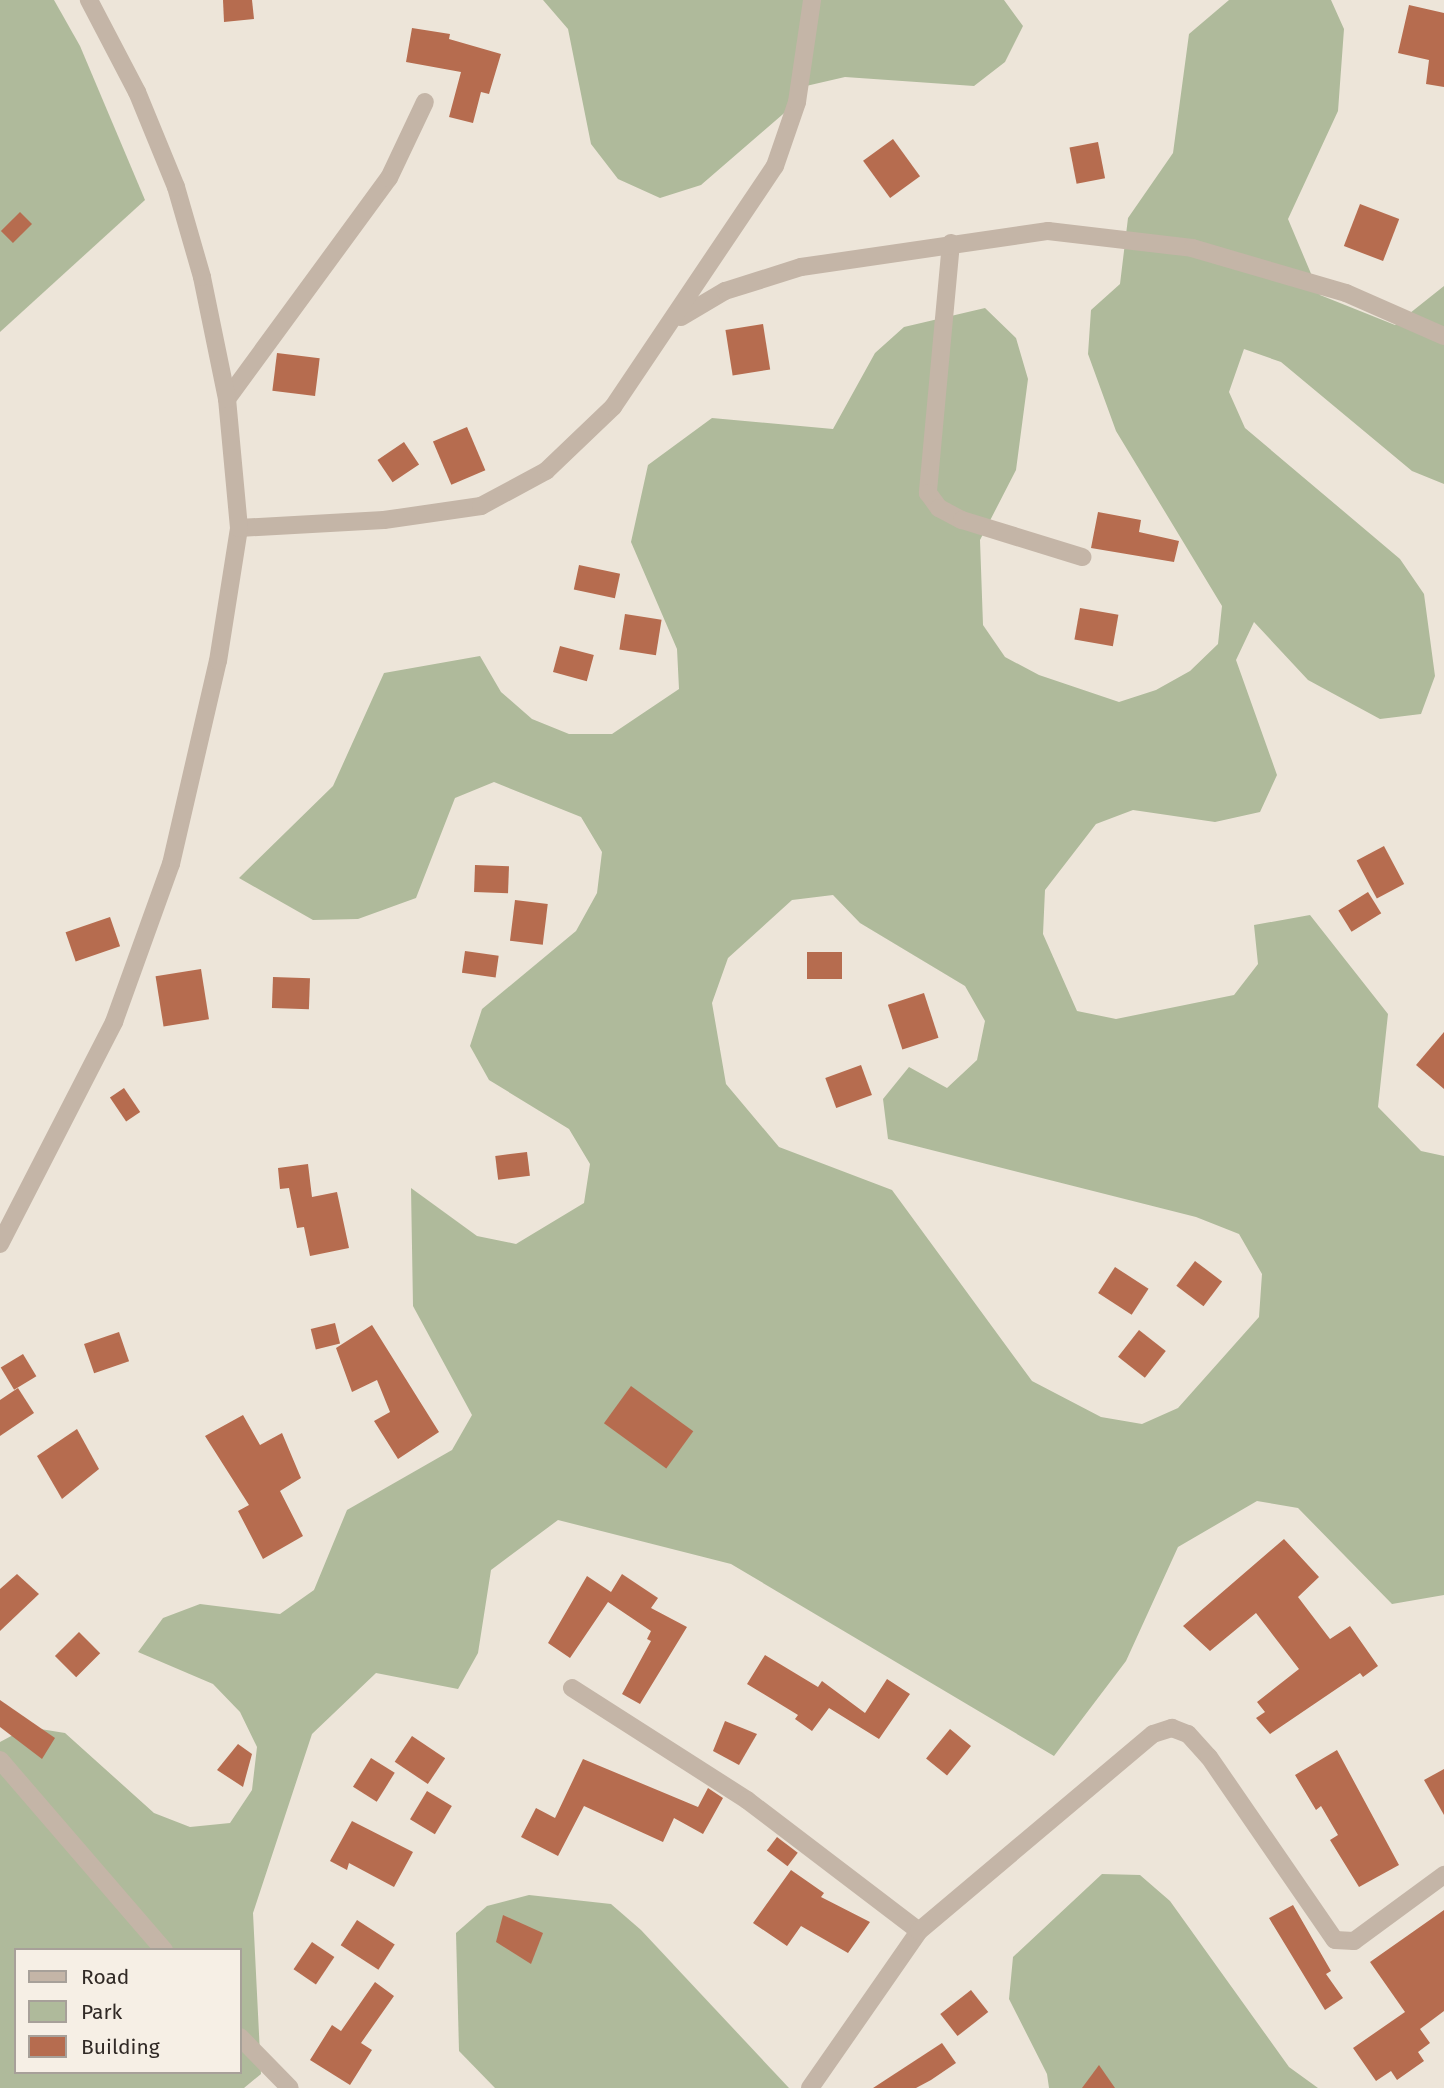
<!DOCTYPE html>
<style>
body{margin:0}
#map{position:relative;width:1444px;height:2088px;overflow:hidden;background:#ede5d9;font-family:"Fira Sans",sans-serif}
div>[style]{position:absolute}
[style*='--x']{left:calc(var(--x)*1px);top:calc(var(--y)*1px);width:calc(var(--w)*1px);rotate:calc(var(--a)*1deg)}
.green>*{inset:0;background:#afba9b}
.building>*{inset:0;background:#b66c4f;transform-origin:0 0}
.minor>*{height:18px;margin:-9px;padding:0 9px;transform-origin:9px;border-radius:9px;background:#c4b5a7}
.tertiary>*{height:18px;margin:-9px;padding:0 9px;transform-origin:9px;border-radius:9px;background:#c4b5a7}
span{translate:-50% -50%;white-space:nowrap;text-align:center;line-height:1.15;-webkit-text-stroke:5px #f6efe5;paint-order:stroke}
.legend{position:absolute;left:14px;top:1948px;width:228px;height:126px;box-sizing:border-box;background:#f6efe5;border:2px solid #a7a099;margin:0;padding:9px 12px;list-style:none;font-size:21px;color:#312a26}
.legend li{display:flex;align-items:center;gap:14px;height:35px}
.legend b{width:35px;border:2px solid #a7a099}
</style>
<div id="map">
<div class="green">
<div style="clip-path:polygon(0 0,54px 0,80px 46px,145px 200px,0 332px)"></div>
<div style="clip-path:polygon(543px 0,1004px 0,1023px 26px,1005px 62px,974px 86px,845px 77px,806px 86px,797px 102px,701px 185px,660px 198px,618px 179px,591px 144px,568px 29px)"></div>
<div style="clip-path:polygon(evenodd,1229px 0,1331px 0,1344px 29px,1338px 111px,1288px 219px,1320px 295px,1395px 325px,1444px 286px,1444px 484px,1412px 471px,1281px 362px,1244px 349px,1229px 392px,1245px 428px,1400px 559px,1424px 594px,1435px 676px,1421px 714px,1380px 719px,1308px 680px,1254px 622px,1236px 660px,1277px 775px,1260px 812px,1215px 822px,1133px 810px,1096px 824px,1045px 890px,1043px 934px,1077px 1011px,1116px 1019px,1234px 995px,1258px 964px,1254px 925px,1310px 915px,1388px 1014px,1378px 1107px,1421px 1151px,1444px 1156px,1444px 1595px,1392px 1604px,1298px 1508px,1257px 1501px,1178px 1547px,1126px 1661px,1054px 1756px,731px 1564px,558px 1520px,491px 1570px,478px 1653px,458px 1689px,376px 1673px,312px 1734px,253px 1913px,261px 2074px,244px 2088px,0 2088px,0 1742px,28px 1727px,65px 1733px,154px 1813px,190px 1827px,230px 1823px,252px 1790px,257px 1747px,240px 1712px,213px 1684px,138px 1652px,163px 1618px,200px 1604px,280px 1614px,314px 1590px,347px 1510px,452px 1450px,472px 1415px,413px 1306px,411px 1188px,477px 1236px,516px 1244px,584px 1203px,590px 1164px,569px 1129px,489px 1080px,470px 1046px,482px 1009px,576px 931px,597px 893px,602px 852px,581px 817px,494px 782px,455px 798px,416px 898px,358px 919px,313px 920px,239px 878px,333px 786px,384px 673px,480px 656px,501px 692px,532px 719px,569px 734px,612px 734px,679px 689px,677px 649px,631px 542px,648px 465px,712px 418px,833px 429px,875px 353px,904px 327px,985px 308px,1016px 338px,1028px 379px,1016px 470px,980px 540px,983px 625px,1005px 657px,1039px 675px,1119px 702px,1156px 690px,1190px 671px,1218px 644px,1222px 606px,1116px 431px,1088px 354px,1091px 310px,1120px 284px,1128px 218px,1173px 153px,1189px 34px,1229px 0,833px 895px,860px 923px,965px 986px,985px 1021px,977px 1060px,947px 1088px,909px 1067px,883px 1099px,888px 1139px,1196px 1217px,1239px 1234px,1262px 1274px,1259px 1317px,1178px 1408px,1142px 1424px,1101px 1417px,1032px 1381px,892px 1190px,779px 1147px,726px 1084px,712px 1003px,728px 958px,792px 900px,833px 895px,1229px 0,16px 1950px,240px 1950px,240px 2072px,16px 2072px,16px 1950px)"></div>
<div style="clip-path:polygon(1102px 1874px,1140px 1875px,1170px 1901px,1289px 2067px,1318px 2088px,1049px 2088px,1047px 2074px,1009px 1999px,1013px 1957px)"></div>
<div style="clip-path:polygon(529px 1895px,611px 1904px,641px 1930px,789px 2088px,495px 2088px,459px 2051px,456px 1933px,487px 1906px)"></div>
</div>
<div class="building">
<div style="clip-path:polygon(223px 0,252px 0,254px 19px,224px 22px)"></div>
<div style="clip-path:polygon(1409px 5px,1444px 13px,1444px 87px,1426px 84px,1429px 60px,1398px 53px)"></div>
<div style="clip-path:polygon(412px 28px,450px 34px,449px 39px,501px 54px,489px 94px,481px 92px,473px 123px,449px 117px,461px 72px,406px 62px)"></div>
<div style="left:893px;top:139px;width:46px;height:37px;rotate:54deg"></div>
<div style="left:1098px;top:142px;width:37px;height:29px;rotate:79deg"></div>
<div style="left:1360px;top:204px;width:42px;height:45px;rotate:21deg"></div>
<div style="left:20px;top:212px;width:17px;height:27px;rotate:45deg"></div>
<div style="left:763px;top:324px;width:46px;height:38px;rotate:81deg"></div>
<div style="left:277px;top:353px;width:43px;height:38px;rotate:7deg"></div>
<div style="left:467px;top:427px;width:47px;height:37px;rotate:67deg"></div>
<div style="left:404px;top:442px;width:27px;height:32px;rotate:56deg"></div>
<div style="clip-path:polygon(1098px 512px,1141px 520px,1139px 532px,1179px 541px,1174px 562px,1091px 548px)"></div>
<div style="left:579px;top:565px;width:42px;height:25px;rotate:12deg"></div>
<div style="left:1080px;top:608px;width:39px;height:32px;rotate:10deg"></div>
<div style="left:625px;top:614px;width:37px;height:36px;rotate:9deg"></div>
<div style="left:560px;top:646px;width:35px;height:27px;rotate:15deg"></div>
<div style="left:1384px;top:846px;width:43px;height:31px;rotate:62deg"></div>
<div style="left:475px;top:865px;width:34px;height:27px;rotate:2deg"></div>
<div style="left:1368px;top:892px;width:25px;height:35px;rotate:58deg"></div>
<div style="left:515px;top:900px;width:33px;height:41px;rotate:7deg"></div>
<div style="left:110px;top:917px;width:31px;height:47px;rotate:71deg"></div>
<div style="left:465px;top:951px;width:34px;height:22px;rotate:8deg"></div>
<div style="left:807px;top:952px;width:35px;height:27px"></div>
<div style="left:201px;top:969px;width:51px;height:46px;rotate:81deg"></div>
<div style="left:273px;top:977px;width:37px;height:31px;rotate:2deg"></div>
<div style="left:924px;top:993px;width:47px;height:38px;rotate:72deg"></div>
<div style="clip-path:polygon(1444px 1032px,1444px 1089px,1416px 1065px)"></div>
<div style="left:861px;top:1065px;width:32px;height:38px;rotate:70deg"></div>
<div style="left:124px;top:1088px;width:29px;height:17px;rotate:56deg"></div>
<div style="left:527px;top:1152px;width:24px;height:32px;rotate:83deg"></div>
<div style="clip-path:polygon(308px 1164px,312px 1197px,337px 1192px,349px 1248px,310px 1256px,304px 1227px,297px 1228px,289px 1188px,280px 1189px,278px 1168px)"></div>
<div style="left:1195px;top:1261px;width:34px;height:31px;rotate:37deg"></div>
<div style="left:1115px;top:1267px;width:40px;height:31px;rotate:33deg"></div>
<div style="left:335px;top:1323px;width:21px;height:25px;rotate:76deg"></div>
<div style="clip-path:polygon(372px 1325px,439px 1432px,398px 1459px,374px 1421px,390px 1412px,377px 1380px,352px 1392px,336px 1348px)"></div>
<div style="left:1139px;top:1330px;width:34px;height:34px;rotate:38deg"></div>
<div style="left:119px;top:1332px;width:31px;height:37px;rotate:71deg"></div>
<div style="left:23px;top:1354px;width:26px;height:26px;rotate:59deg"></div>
<div style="left:631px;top:1386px;width:77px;height:46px;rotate:36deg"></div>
<div style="clip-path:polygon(18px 1388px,34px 1413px,0 1436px,0 1400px)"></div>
<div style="clip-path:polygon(243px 1415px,260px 1445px,282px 1433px,301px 1478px,280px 1491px,303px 1536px,263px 1559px,238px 1511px,249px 1505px,205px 1436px)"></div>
<div style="clip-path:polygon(77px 1429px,99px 1469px,62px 1499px,37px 1456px)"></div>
<div style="clip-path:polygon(1284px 1539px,1319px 1577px,1298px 1597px,1330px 1639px,1350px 1626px,1378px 1666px,1363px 1677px,1360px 1673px,1270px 1734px,1256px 1718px,1265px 1712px,1257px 1702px,1299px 1669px,1256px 1613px,1210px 1651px,1183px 1626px)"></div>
<div style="clip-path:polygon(17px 1574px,39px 1594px,0 1631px,0 1589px)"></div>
<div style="clip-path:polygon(622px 1574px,658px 1598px,651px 1608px,687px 1627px,640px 1704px,622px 1694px,651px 1641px,647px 1639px,651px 1631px,608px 1602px,570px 1658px,548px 1643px,587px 1576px,611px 1592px)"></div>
<div style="left:79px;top:1632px;width:30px;height:34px;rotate:45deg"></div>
<div style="clip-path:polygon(765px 1655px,818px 1687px,822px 1681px,865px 1713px,887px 1679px,910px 1694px,879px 1739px,829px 1708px,812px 1731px,795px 1719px,798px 1715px,747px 1684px)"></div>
<div style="clip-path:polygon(0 1700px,55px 1738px,42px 1759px,0 1727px)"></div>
<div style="clip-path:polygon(725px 1721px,757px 1734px,739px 1765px,713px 1751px)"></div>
<div style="left:950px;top:1729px;width:27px;height:38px;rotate:39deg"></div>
<div style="left:412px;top:1736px;width:40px;height:31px;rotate:34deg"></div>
<div style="clip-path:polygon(238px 1744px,252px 1754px,243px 1787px,217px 1770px)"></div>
<div style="clip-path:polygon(1337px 1750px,1399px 1865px,1359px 1887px,1330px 1840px,1338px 1835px,1321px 1806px,1316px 1810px,1295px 1775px)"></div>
<div style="left:371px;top:1758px;width:28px;height:34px;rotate:32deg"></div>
<div style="clip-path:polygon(583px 1759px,698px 1807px,708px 1788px,723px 1798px,703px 1834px,674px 1818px,663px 1842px,584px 1806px,558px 1856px,521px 1837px,536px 1808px,555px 1818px)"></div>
<div style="clip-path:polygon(1444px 1769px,1444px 1815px,1424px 1780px)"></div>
<div style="left:427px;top:1791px;width:29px;height:33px;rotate:31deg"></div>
<div style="clip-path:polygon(352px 1821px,413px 1852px,394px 1887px,349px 1863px,347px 1870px,330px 1861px)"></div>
<div style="left:777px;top:1837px;width:26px;height:17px;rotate:37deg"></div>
<div style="clip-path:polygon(791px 1870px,824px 1893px,821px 1897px,870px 1922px,848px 1953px,801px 1926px,787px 1946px,753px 1923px)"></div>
<div style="clip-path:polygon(1293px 1905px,1331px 1971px,1326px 1974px,1343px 1998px,1325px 2010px,1269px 1918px)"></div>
<div style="clip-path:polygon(1444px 1910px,1444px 2011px,1420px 2029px,1430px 2043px,1418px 2052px,1424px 2061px,1397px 2080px,1391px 2071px,1376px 2081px,1353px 2048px,1405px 2012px,1370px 1962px)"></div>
<div style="clip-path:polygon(503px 1915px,543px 1933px,531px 1964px,496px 1942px)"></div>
<div style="left:357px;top:1920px;width:45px;height:30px;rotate:33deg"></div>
<div style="left:312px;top:1942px;width:27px;height:33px;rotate:34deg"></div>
<div style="clip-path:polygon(375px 1982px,394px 1996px,361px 2043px,372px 2050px,350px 2085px,310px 2060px,332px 2025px,341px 2031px)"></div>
<div style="left:971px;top:1990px;width:28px;height:39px;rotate:52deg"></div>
<div style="clip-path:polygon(942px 2043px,956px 2063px,931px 2080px,916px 2088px,873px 2088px)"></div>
<div style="clip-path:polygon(1099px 2065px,1115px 2088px,1082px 2088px)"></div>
</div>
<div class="minor">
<div style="--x:951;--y:243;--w:251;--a:95.3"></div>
<div style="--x:928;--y:493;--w:19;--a:54"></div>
<div style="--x:939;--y:508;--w:26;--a:28"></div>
<div style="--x:962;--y:520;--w:126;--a:17.1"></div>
<div style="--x:681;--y:317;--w:51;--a:-30.6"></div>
<div style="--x:725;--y:291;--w:80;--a:-17.5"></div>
<div style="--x:801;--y:267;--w:250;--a:-8.3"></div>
<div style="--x:1048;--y:231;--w:145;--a:6.7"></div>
<div style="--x:1192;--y:248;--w:160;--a:16.3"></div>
<div style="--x:1346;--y:293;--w:107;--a:23.7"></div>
<div style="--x:227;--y:399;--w:274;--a:-53.8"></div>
<div style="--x:389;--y:178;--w:84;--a:-64.7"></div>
<div style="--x:239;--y:528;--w:145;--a:-3.2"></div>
<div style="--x:384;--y:520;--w:98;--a:-8.2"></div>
<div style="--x:481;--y:506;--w:74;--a:-28.3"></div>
<div style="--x:546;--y:471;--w:93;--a:-43.7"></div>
<div style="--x:613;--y:407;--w:290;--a:-56.1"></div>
<div style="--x:775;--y:166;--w:68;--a:-71"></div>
<div style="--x:797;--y:102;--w:103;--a:-81.6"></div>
<div style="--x:572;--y:1688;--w:208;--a:32.6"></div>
<div style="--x:747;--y:1800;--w:216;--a:37.3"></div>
<div style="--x:810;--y:2088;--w:191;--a:-55.2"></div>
<div style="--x:919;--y:1931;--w:306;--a:-40.1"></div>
<div style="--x:1153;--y:1734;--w:20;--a:-18"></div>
<div style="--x:1172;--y:1728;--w:17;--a:21"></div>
<div style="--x:1188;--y:1734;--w:31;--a:48"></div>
<div style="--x:1209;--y:1757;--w:222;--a:55.5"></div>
<div style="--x:1335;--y:1940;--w:19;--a:3"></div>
<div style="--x:1354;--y:1941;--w:112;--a:-36.3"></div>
</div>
<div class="tertiary">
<div style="--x:0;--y:1244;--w:250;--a:-62.8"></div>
<div style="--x:114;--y:1022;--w:168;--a:-70.2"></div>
<div style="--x:171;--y:864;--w:208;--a:-77"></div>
<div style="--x:218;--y:661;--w:135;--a:-81"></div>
<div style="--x:239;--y:528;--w:130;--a:-95.3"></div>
<div style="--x:227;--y:399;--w:125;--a:-101.6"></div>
<div style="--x:202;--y:277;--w:94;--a:-106.1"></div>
<div style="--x:176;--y:187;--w:103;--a:-112.3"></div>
<div style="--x:137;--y:92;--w:104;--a:-117.6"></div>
<div style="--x:0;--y:1760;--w:251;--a:49.2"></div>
<div style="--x:240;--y:2037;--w:71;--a:45.6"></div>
</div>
<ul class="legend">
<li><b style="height:9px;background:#c4b5a7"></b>Road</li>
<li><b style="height:19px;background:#afba9b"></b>Park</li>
<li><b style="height:19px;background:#b66c4f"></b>Building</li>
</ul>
</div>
